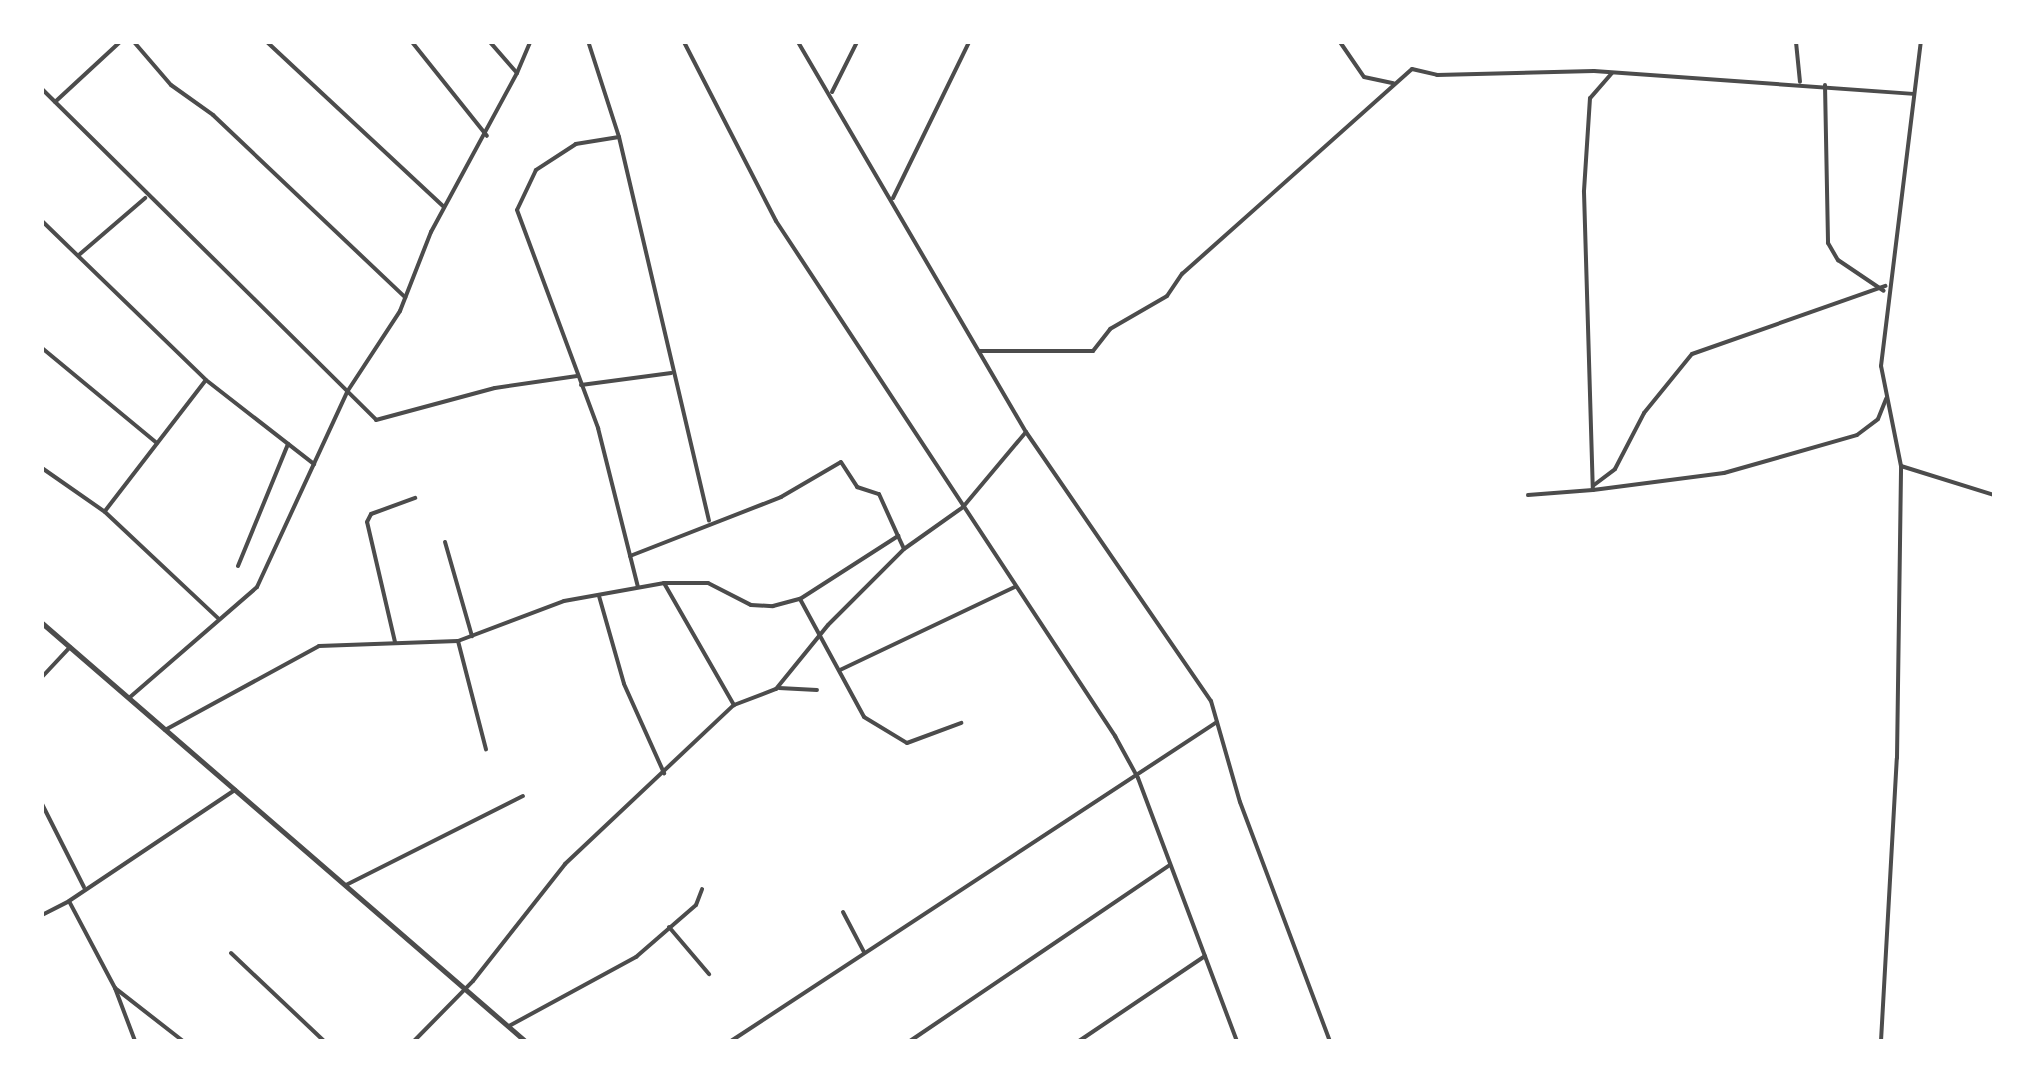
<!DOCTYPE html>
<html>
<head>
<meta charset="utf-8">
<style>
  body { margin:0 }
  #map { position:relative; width:2036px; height:1083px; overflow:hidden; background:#fff; font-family:"Public Sans",sans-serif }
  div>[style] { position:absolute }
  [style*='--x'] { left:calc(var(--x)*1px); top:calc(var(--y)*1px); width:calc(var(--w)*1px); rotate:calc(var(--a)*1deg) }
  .minor>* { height:4px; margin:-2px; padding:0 2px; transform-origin:2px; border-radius:2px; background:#4c4c4c }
  .tertiary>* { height:5px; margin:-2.5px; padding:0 2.5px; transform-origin:2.5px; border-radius:2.5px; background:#4c4c4c }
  span { translate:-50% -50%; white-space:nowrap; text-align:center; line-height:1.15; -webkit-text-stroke:6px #fff; paint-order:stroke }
  .frame { position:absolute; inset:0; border:44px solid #fff; pointer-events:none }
</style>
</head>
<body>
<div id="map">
  <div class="minor">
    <i style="--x:134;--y:42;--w:57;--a:49.3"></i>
    <i style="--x:171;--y:85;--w:52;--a:35.5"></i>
    <i style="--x:213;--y:115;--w:265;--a:43.5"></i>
    <i style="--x:267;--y:42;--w:242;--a:43"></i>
    <i style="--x:412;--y:42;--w:120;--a:51.4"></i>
    <i style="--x:684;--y:42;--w:201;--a:62.8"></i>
    <i style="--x:776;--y:221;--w:617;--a:56.64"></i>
    <i style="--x:1115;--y:736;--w:48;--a:61.3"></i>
    <i style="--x:1138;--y:778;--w:281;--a:69.4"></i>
    <i style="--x:798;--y:42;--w:452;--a:59.7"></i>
    <i style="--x:1026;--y:432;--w:326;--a:55.5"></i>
    <i style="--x:1211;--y:701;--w:105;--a:74"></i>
    <i style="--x:1240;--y:802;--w:255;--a:69.4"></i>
    <i style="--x:1340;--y:42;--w:42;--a:55.6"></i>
    <i style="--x:1364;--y:77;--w:30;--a:12"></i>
    <i style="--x:1796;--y:42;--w:40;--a:84.3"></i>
    <i style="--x:589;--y:44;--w:98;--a:72.1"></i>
    <i style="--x:619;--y:137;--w:394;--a:76.8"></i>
    <i style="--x:517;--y:73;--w:34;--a:-67"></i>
    <i style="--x:1612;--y:73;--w:33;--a:131"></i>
    <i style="--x:1590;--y:98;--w:94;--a:93.7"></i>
    <i style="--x:1584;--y:192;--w:298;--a:88.3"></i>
    <i style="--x:1593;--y:490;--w:132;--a:-7.4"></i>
    <i style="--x:1724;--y:473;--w:138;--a:-15.9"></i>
    <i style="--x:1857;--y:435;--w:26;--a:-37"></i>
    <i style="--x:1878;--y:419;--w:22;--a:-68"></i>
    <i style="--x:1825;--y:85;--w:158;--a:88.9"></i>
    <i style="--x:1828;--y:243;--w:20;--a:60"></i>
    <i style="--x:1838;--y:260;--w:55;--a:34"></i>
    <i style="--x:42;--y:89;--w:470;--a:44.7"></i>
    <i style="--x:376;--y:420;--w:123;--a:-15.1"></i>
    <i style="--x:495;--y:388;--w:83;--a:-8.3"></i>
    <i style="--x:832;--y:92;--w:56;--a:-63.4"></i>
    <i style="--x:55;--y:102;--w:88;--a:-42.7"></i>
    <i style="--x:619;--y:137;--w:44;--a:170.8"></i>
    <i style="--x:576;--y:144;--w:48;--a:147"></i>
    <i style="--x:536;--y:170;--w:44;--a:115.4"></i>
    <i style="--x:517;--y:210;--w:233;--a:69.6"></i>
    <i style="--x:598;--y:428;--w:164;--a:75.9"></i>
    <i style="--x:893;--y:198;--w:174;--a:-64"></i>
    <i style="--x:42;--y:221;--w:228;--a:44.1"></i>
    <i style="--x:206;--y:380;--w:137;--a:37.9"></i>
    <i style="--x:80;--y:254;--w:86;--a:-40.7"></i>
    <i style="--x:42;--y:348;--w:149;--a:39.6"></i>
    <i style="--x:980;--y:351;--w:113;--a:0"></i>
    <i style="--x:1093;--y:351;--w:28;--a:-52"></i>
    <i style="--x:1110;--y:329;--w:66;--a:-30.1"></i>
    <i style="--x:1167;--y:296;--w:27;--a:-56"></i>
    <i style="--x:1182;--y:274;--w:308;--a:-41.7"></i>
    <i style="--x:1412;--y:69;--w:26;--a:13"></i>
    <i style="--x:1437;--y:75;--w:157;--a:-1.5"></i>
    <i style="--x:1594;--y:71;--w:320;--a:4.1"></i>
    <i style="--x:581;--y:385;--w:91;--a:-7.6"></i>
    <i style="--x:1901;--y:466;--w:97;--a:17.3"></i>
    <i style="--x:42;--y:468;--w:77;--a:34.9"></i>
    <i style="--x:105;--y:512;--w:155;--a:43.2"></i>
    <i style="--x:1594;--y:485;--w:26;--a:-37"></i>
    <i style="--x:1615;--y:469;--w:63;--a:-62.6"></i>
    <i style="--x:1644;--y:413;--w:76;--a:-50.9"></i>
    <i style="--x:1692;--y:354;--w:205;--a:-19.4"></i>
    <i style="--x:1528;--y:495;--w:65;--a:-4.4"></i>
    <i style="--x:105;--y:511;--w:165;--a:-52.4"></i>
    <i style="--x:445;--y:542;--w:98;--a:74"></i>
    <i style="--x:630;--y:556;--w:162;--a:-21.3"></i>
    <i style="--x:781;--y:497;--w:69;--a:-30.3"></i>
    <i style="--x:841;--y:462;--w:30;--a:57"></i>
    <i style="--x:857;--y:487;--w:23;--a:18"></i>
    <i style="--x:879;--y:494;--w:46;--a:65.7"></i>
    <i style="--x:238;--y:566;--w:132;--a:-67.7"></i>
    <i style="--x:664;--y:583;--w:141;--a:60.2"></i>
    <i style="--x:599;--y:596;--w:91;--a:74.1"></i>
    <i style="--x:624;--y:684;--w:98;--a:65.8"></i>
    <i style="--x:800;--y:599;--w:134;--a:61.5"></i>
    <i style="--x:864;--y:717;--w:50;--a:31.2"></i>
    <i style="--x:907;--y:743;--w:58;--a:-20.3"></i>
    <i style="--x:458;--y:641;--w:112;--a:75.5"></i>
    <i style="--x:395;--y:642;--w:123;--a:-103.1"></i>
    <i style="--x:367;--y:522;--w:9;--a:-63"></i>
    <i style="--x:371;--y:514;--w:47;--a:-20"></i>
    <i style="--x:840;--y:670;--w:194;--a:-25.4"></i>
    <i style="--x:42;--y:677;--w:41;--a:-47"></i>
    <i style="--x:779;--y:688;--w:38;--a:3"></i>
    <i style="--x:129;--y:698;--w:169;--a:-40.9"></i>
    <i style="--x:257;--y:587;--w:215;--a:-65.2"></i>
    <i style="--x:347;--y:392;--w:97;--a:-56.8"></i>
    <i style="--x:400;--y:311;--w:85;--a:-68.6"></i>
    <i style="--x:431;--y:232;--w:181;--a:-61.6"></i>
    <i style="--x:517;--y:73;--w:41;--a:-131.1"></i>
    <i style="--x:165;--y:730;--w:175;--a:-28.6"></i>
    <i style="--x:319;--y:646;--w:139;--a:-2.1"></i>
    <i style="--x:458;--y:641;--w:113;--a:-20.7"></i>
    <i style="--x:564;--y:601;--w:102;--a:-10.2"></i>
    <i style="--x:664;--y:583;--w:44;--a:0"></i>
    <i style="--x:708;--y:583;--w:48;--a:27.1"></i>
    <i style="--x:751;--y:605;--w:22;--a:3"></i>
    <i style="--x:773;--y:606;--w:28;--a:-15"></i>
    <i style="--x:800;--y:599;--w:117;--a:-32.7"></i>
    <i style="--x:898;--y:536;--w:14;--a:65"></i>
    <i style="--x:42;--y:804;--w:93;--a:63.2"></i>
    <i style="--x:346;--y:885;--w:198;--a:-26.7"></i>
    <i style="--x:843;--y:912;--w:45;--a:62.3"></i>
    <i style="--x:42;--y:915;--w:30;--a:-27"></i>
    <i style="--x:669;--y:927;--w:62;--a:49.6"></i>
    <i style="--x:231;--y:953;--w:128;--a:43.4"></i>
    <i style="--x:115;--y:988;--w:57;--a:69.3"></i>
    <i style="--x:509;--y:1026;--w:145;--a:-28.5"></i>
    <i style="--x:636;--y:957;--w:79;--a:-40.9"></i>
    <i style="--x:696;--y:905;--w:17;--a:-69"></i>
    <i style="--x:183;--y:1041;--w:86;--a:-142.1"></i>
    <i style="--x:115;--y:988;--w:98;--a:-117.9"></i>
    <i style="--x:69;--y:901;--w:200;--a:-33.8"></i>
    <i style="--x:414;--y:1041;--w:84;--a:-45.5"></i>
    <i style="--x:473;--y:981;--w:149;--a:-51.8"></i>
    <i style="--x:565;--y:864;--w:232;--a:-43.3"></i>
    <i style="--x:734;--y:705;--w:45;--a:-20.9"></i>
    <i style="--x:776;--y:689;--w:82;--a:-50.9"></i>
    <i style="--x:828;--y:625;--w:107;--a:-45"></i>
    <i style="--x:904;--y:549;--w:72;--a:-35.4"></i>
    <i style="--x:963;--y:507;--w:98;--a:-50"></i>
    <i style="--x:731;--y:1041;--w:581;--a:-33.28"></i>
    <i style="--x:910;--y:1041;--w:314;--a:-34.1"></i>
    <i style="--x:1079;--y:1041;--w:152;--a:-34"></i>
    <i style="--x:1881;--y:1041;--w:283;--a:-86.8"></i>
    <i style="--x:1897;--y:758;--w:292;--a:-89.2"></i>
    <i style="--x:1901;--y:466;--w:102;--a:-101.3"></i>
    <i style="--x:1881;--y:366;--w:326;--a:-83"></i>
  </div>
  <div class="tertiary">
    <i style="--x:42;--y:623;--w:639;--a:40.87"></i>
  </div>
  <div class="frame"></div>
</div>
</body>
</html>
